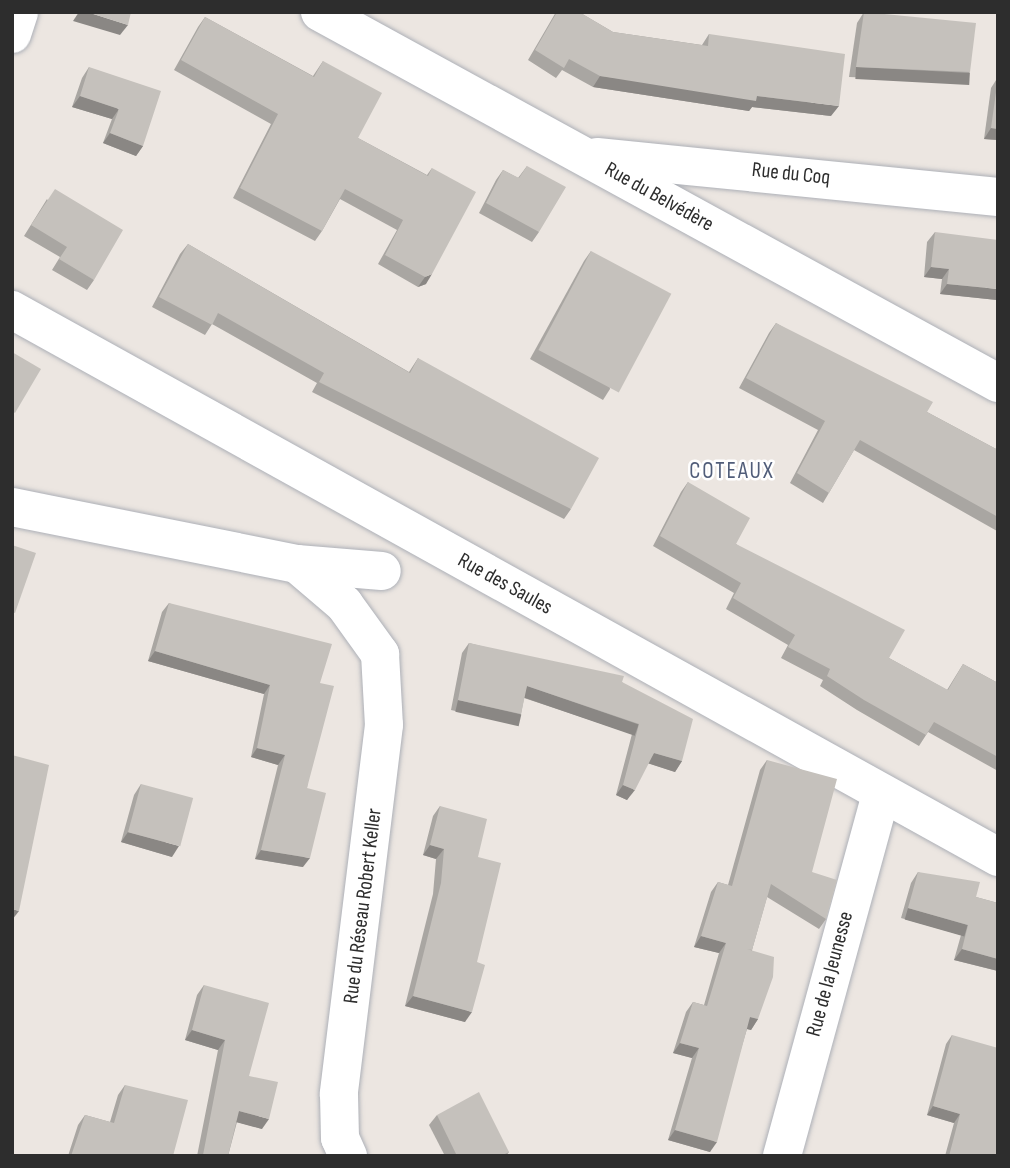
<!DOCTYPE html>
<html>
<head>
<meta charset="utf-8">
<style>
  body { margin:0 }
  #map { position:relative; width:1010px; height:1168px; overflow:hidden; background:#ece6e1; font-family:"Sofia Sans Condensed",sans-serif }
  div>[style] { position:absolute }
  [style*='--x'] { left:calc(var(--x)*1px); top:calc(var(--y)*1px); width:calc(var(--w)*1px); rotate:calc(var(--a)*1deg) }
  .roads { filter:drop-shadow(0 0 2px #adb0b7) drop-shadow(0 0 2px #adb0b7) }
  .minor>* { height:38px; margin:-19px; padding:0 19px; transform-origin:19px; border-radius:19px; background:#fff }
  .wall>* { inset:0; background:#a9a6a2 }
  .shaded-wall>* { inset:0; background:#8a8784; transform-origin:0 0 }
  .building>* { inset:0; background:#c5c1bc; transform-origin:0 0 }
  span { translate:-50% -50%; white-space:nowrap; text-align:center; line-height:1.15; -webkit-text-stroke:5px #fff; paint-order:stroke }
  .street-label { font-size:21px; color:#2d2d2d }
  .neighbourhood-label { font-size:23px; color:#515d79; letter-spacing:2px }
  .frame { position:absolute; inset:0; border:14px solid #2d2d2d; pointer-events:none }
</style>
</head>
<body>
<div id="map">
  <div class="roads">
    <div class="minor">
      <i style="--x:320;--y:12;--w:773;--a:28.69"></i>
      <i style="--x:12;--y:34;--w:23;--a:-72"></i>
      <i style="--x:597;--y:157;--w:403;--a:5.7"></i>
      <i style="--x:12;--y:310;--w:1128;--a:29.02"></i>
      <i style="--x:12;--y:507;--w:291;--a:11.3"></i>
      <i style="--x:297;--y:564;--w:85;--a:4.7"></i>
      <i style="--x:297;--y:564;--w:62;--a:40.4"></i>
      <i style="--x:344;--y:604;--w:62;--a:54.2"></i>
      <i style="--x:380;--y:654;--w:71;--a:86.8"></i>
      <i style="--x:384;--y:725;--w:372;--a:97"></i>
      <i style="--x:339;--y:1094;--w:44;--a:88.7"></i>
      <i style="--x:340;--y:1138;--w:20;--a:66"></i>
      <i style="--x:782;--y:1156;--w:376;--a:-74.7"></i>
    </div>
  </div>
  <div class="wall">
    <i style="clip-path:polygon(556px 12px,579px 12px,613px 32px,702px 45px,709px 34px,831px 116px,752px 107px,749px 111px,593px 87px,562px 70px,556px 78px,528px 60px)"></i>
    <i style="clip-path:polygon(864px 12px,970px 72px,963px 82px,849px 77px,857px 23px)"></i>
    <i style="clip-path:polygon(205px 17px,313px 76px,323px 61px,358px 138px,427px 175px,432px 168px,426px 284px,418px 287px,378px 264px,397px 230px,340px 199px,322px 231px,315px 241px,233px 198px,271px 124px,174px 70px,198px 27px)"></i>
    <i style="clip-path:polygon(89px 67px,143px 146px,136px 156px,103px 143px,112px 119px,72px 107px,82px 78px)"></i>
    <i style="clip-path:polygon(998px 77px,998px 140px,984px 139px,991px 88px)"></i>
    <i style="clip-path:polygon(527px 166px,539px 232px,532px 242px,479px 213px,496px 180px,503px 170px,518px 178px)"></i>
    <i style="clip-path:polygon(47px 199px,94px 280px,87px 290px,52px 270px,60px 257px,24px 236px)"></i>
    <i style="clip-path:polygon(935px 232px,997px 300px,940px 294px,942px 279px,924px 277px,927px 242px)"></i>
    <i style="clip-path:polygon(188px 244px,409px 372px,418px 358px,571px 509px,564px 519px,312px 392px,317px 383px,212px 324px,205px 335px,152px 307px,180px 254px)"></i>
    <i style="clip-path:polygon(591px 251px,610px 389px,603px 400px,530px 359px,584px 261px)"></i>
    <i style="clip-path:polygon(776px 323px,927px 412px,998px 450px,997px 531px,854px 450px,823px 503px,790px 483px,818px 430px,739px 388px,769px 333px)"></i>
    <i style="clip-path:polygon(688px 482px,736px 544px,889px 658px,947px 690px,963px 664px,998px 683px,998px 771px,928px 732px,919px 746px,857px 710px,820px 686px,823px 680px,781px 658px,788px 645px,726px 609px,734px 593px,653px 546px,681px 492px)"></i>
    <i style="clip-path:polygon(169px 603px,320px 683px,307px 788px,303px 867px,255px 859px,278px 765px,251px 757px,264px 694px,148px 661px,162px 612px)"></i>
    <i style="clip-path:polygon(469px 643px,622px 682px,682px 761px,675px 772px,648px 763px,627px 800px,616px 795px,632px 734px,524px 698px,521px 714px,514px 724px,451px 710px,462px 653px)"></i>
    <i style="clip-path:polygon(767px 760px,812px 872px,826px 919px,819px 929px,767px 897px,752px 950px,758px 1019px,751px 1030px,747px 1029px,710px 1152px,668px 1140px,692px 1058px,673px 1053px,686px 1012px,693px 1002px,704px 1005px,719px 953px,694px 947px,711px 892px,718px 882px,728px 885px,760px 770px)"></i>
    <i style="clip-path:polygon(141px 784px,172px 857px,121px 842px,134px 795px)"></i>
    <i style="clip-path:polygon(440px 806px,478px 857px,477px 962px,465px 1022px,405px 1006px,433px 894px,436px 859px,423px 855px,433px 816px)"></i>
    <i style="clip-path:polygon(918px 872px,976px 897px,998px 903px,998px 971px,954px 960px,961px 935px,901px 918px,911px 883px)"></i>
    <i style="clip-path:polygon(204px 985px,249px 1076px,262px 1129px,237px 1122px,228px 1156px,197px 1156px,218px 1050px,185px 1040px,197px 995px)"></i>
    <i style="clip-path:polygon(952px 1035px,998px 1156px,945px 1156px,954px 1123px,927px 1115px,946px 1044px)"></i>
    <i style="clip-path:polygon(125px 1085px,173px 1156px,68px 1156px,78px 1125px,85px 1115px,110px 1122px,118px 1095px)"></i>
    <i style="clip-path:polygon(437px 1115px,509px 1152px,506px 1156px,445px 1156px,429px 1125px)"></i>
  </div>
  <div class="shaded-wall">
    <i style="clip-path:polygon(79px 12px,87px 12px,128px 25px,120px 35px,73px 21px)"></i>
    <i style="left:856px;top:67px;width:114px;height:12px;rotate:3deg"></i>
    <i style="clip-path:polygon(600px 76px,757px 96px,839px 106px,831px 116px,752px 107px,749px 111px,593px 87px)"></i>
    <i style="clip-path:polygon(80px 96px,119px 109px,112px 119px,72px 107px)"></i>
    <i style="clip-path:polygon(991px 128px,998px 129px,998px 140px,984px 139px)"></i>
    <i style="clip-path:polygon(110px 133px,143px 146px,136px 156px,103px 143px)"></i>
    <i style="clip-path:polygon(931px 267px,949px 269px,942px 279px,924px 277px)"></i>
    <i style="clip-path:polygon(432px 274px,426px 284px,418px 287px,425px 277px)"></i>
    <i style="clip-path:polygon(947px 284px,998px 289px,998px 299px,997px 300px,940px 294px)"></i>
    <i style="clip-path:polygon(155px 651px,270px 685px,264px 694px,148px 661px)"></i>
    <i style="left:527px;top:686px;width:118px;height:12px;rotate:19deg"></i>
    <i style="left:458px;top:700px;width:65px;height:12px;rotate:13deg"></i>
    <i style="clip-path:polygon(257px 748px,285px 755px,278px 765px,251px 757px)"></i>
    <i style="clip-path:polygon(654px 753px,682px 761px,675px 772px,647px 763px)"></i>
    <i style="clip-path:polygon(623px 785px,635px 790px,627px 800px,616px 795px)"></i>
    <i style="clip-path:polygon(128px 832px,179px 846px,172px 857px,121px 842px)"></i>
    <i style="clip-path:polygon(430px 845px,444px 849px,436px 859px,423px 855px)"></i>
    <i style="clip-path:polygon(261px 850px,310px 858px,303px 867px,255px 859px)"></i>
    <i style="left:908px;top:908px;width:62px;height:12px;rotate:16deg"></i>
    <i style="clip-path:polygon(12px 909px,19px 911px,12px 920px)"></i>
    <i style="clip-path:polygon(701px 936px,726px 943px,719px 953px,694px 947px)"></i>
    <i style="clip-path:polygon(962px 949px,998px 959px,998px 971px,954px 960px)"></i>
    <i style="clip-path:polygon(413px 996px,472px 1012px,465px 1022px,405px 1006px)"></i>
    <i style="clip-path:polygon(750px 1017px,758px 1019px,751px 1030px,743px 1028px)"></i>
    <i style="clip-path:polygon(192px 1030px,225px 1040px,218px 1050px,185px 1040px)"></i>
    <i style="clip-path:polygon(680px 1043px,699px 1048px,692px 1058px,673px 1053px)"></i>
    <i style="clip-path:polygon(933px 1106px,960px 1114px,954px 1123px,927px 1115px)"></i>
    <i style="clip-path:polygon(239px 1111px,269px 1119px,262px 1129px,232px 1121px)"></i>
    <i style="clip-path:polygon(675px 1130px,717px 1142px,710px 1152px,668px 1140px)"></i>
  </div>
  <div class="building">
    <i style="clip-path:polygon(87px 12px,131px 12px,128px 25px)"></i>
    <i style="clip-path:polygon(557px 12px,579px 12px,613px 32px,708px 46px,709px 34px,845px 54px,839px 106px,757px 96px,756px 101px,600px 76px,569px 59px,564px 68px,535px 50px)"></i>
    <i style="clip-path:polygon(864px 12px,976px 23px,970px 72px,856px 67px)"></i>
    <i style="clip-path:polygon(205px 17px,314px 77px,323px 61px,382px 93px,358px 138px,428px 176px,432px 168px,476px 192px,432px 274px,425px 277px,385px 255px,403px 220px,345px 189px,322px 231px,240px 188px,278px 114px,181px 60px)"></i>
    <i style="clip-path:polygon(89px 67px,161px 91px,143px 146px,110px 133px,119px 109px,80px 96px)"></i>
    <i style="clip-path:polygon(998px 78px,998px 129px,991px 128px)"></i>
    <i style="clip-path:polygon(527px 166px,566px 187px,539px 232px,486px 203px,503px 170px,519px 178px)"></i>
    <i style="clip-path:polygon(55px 189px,123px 230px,94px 280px,59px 259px,67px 247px,31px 225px)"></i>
    <i style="clip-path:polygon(935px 232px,998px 240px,998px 289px,947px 284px,949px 269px,931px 267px)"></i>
    <i style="clip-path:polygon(188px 244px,410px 373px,418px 358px,599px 458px,571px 509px,319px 382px,324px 373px,218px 313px,212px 325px,159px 297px)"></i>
    <i style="left:591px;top:251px;width:91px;height:112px;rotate:28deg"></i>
    <i style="clip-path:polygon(776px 323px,933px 402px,927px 412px,998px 450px,998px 517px,860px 440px,829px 493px,797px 473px,825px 421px,746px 378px)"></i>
    <i style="clip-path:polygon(12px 352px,41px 369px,15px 413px,12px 411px)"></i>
    <i style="clip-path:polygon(688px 482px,750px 518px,736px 544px,905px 630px,889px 658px,948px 690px,963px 664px,998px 683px,998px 757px,934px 722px,926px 735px,864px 700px,827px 676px,830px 669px,788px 647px,795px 635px,733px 598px,741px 583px,660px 536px)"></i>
    <i style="clip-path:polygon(12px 545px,36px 553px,15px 613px,12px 612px)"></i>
    <i style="clip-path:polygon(169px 603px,332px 644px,320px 683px,334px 686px,307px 788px,326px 793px,310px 858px,261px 850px,285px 755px,257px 748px,270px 685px,155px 651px)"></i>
    <i style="clip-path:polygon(469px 643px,624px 676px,622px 682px,693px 719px,682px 761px,654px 753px,635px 790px,623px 785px,639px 724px,527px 686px,521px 714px,458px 700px)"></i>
    <i style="clip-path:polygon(12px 755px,49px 765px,19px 911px,12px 909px)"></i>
    <i style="clip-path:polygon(767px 760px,837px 779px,812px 872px,837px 880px,826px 919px,771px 884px,752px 950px,747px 949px,774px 957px,773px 977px,758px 1019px,750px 1017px,717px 1142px,675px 1130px,699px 1048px,680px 1043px,693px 1002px,707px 1006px,726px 943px,701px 936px,718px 882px,732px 886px)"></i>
    <i style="left:141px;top:784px;width:54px;height:50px;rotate:15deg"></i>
    <i style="clip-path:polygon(440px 806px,487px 819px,478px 857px,501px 863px,477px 962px,485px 965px,472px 1012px,413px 996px,441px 883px,444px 849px,430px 845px)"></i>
    <i style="clip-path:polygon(918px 872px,980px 882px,976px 897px,998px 903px,998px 959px,962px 949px,968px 925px,908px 908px)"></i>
    <i style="clip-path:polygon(204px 985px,269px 1003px,249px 1076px,278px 1082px,269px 1119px,239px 1111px,228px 1156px,208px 1156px,203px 1155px,225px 1040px,192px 1030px)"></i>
    <i style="clip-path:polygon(952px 1035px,998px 1048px,998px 1156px,949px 1156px,960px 1114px,933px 1106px)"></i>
    <i style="clip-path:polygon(125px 1085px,188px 1100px,173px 1156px,71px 1156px,85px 1115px,114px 1123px)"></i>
    <i style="clip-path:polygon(479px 1092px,509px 1152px,501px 1156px,457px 1156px,437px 1115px)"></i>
  </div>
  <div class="street-label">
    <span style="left:791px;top:174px;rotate:6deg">Rue du Coq</span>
    <span style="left:659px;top:197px;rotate:29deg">Rue du Belvédère</span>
    <span style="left:505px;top:584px;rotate:29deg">Rue des Saules</span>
    <span style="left:363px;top:906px;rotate:-83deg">Rue du Réseau Robert Keller</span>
    <span style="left:830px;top:974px;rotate:-75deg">Rue de la Jeunesse</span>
  </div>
  <div class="neighbourhood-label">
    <span style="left:732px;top:471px">COTEAUX</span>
  </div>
  <div class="frame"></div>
</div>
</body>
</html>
